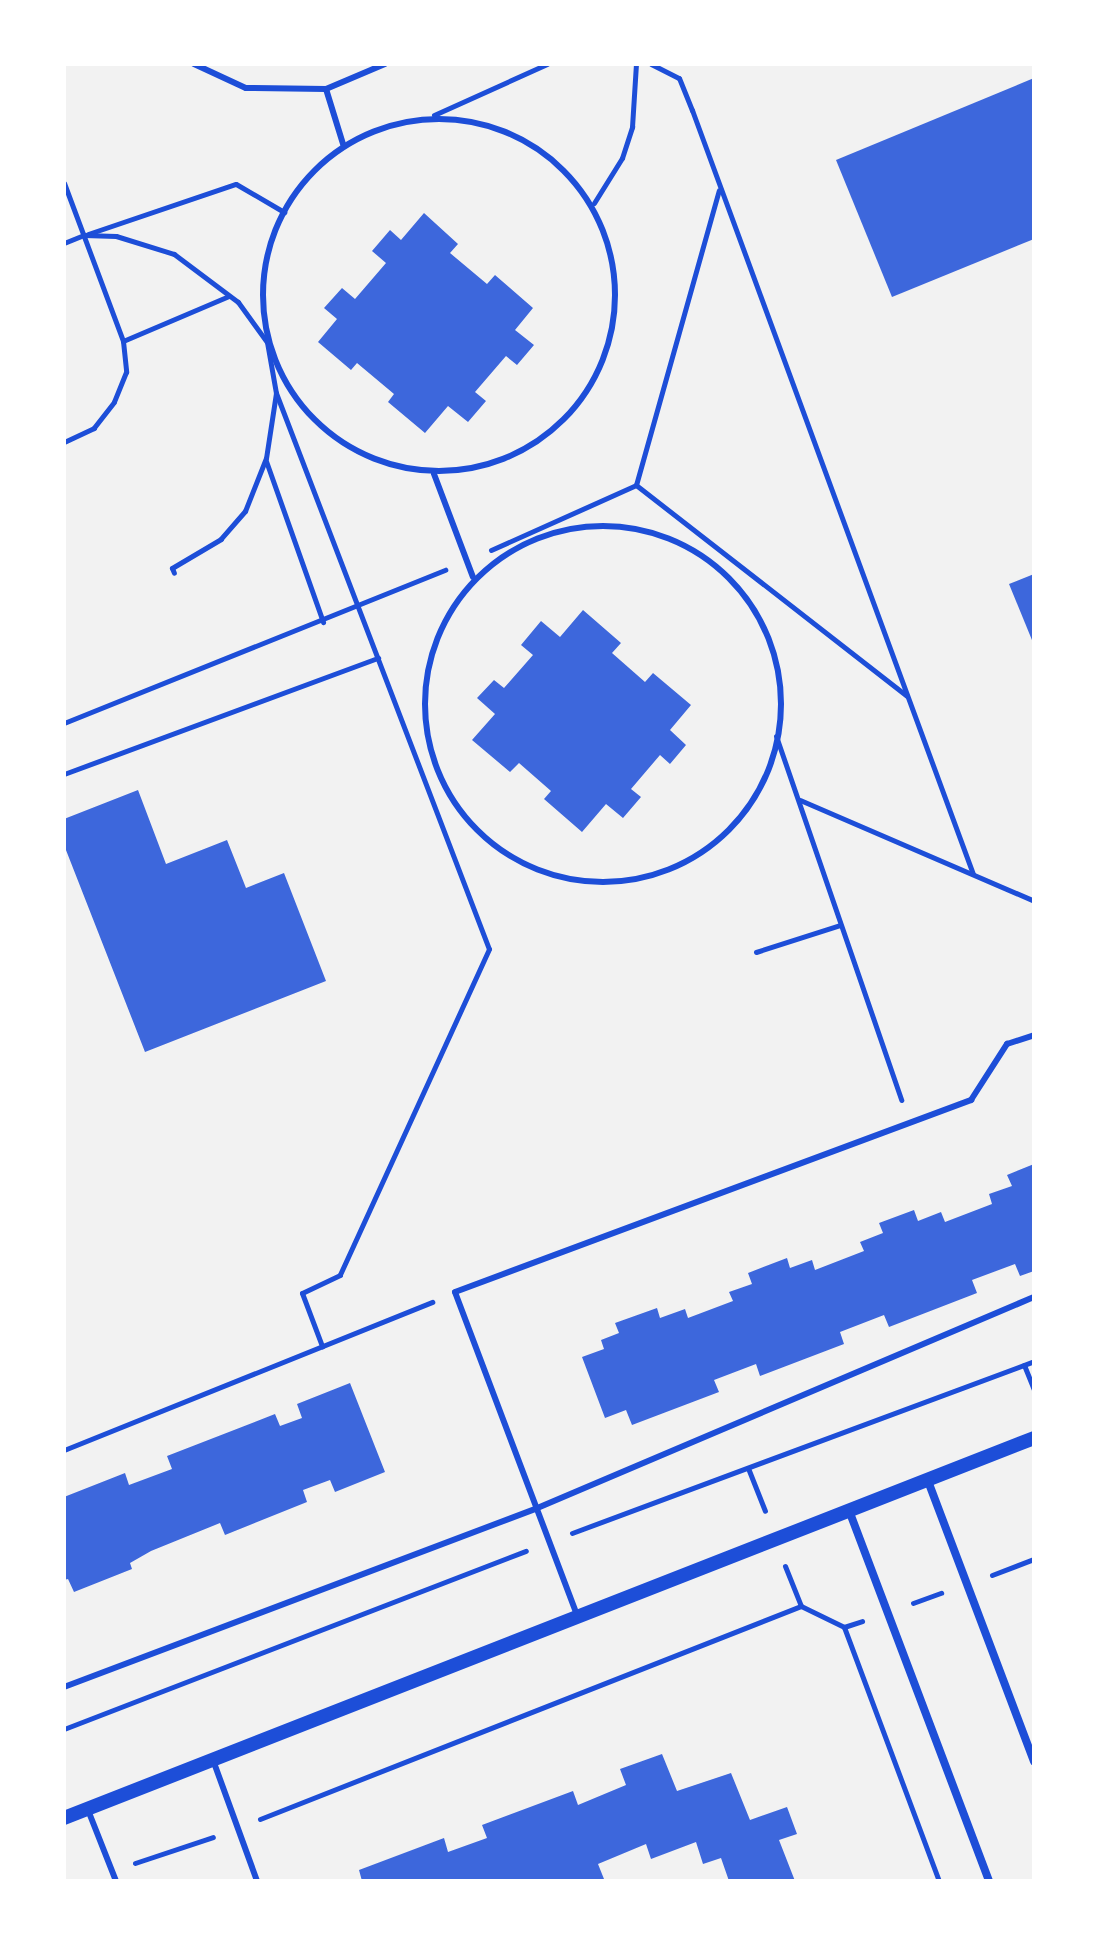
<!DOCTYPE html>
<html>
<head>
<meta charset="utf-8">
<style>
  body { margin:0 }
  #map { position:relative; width:1098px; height:1945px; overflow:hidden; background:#f2f2f2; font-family:"Golos Text",sans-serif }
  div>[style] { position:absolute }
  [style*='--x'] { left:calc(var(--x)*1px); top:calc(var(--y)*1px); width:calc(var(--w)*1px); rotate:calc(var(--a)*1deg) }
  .building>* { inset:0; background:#3d67dc }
  .path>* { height:5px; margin:-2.5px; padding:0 2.5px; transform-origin:2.5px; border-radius:2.5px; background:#1d4ed8 }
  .service>* { height:6px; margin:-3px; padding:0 3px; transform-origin:3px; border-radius:3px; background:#1d4ed8 }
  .service>.ring { margin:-3px; padding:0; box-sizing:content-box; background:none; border:6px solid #1d4ed8; border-radius:50% }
  .minor>* { height:8px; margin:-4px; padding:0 4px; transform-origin:4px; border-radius:4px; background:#1d4ed8 }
  .tertiary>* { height:14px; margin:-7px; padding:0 7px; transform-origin:7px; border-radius:7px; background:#1d4ed8 }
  span { translate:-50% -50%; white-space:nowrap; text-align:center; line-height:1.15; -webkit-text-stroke:7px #fff; paint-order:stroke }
  .frame { position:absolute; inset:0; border:66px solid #fff; pointer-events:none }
</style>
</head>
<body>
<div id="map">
  <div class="building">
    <i style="clip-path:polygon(1034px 78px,1034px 239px,892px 297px,836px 160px)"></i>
    <i style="clip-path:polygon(424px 213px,458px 244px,450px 253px,487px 284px,495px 275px,533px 308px,515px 330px,534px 345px,517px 365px,506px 356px,475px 392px,486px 401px,468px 422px,448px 406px,425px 433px,388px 402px,394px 394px,357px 363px,351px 370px,318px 342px,337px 319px,324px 308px,342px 288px,355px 299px,386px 263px,372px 251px,390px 230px,401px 240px)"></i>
    <i style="clip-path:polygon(1034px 574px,1034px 645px,1009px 584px)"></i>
    <i style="clip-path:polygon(583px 610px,621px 643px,612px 653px,645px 682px,653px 673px,691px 705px,670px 730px,686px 745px,670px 764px,660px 755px,631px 789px,641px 797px,623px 818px,606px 804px,582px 832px,544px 799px,551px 791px,519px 763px,510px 772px,472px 740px,495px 714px,477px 698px,494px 680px,504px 688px,533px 655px,521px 645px,541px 621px,560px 637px)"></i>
    <i style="clip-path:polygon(138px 790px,166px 864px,227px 840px,246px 888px,284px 873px,326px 981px,145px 1052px,64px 845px,64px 819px)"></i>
    <i style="clip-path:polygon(1034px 1164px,1034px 1271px,1020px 1276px,1015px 1264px,972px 1280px,977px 1293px,889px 1327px,884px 1315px,840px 1332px,844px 1344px,760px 1376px,756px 1364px,714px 1380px,719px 1392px,632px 1425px,626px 1410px,605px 1418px,582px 1357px,604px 1349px,601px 1340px,619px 1333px,615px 1323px,657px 1308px,660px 1318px,685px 1309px,688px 1318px,733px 1301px,729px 1292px,752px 1284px,748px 1273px,787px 1258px,790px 1268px,812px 1260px,815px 1270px,864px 1251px,860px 1242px,883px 1233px,879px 1223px,914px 1210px,918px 1221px,941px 1212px,945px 1222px,992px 1204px,989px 1194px,1012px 1186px,1007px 1175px)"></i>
    <i style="clip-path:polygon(350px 1383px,385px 1472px,335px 1492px,330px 1480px,303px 1490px,307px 1502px,225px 1535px,220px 1523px,151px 1551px,130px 1563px,132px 1569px,74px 1592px,68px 1579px,64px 1580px,64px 1497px,125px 1473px,129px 1485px,172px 1469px,167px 1456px,275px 1414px,280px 1426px,302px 1418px,297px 1404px)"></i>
    <i style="clip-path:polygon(662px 1754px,677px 1791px,731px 1773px,750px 1820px,787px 1807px,797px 1834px,779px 1840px,795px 1881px,729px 1881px,721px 1858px,703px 1864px,696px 1842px,651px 1859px,646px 1844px,598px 1864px,604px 1879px,599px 1881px,362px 1881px,359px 1870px,444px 1838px,448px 1852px,487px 1838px,482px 1825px,573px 1791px,578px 1805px,626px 1785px,620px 1769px)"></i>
  </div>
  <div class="path">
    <i style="--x:651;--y:64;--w:31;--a:27"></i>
    <i style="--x:679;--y:78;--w:35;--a:68"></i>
    <i style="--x:692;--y:110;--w:814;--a:69.81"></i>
    <i style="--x:434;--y:115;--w:124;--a:-24.3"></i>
    <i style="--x:64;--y:183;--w:169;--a:69.5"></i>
    <i style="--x:123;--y:341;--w:31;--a:84"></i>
    <i style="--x:126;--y:372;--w:32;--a:112"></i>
    <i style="--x:114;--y:402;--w:33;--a:128"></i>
    <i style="--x:94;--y:428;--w:33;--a:155"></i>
    <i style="--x:594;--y:203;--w:53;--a:-58.1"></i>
    <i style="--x:622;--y:158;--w:33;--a:-72"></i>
    <i style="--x:632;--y:127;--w:63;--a:-86.4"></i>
    <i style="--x:88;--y:234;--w:156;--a:-18.7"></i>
    <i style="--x:236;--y:184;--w:56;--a:30.3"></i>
    <i style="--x:64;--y:243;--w:22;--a:-22"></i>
    <i style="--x:84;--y:235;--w:32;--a:2"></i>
    <i style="--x:116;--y:236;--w:61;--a:17.2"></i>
    <i style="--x:174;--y:254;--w:80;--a:36.9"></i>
    <i style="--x:238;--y:302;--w:49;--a:54.1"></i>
    <i style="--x:267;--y:342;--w:52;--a:80"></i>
    <i style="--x:276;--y:393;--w:66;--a:98.7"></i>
    <i style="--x:266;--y:458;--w:57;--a:111.6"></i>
    <i style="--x:245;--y:511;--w:37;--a:131"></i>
    <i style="--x:221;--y:539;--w:57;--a:149.4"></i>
    <i style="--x:172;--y:568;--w:5;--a:68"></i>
    <i style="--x:123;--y:341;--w:115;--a:-23"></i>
    <i style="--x:276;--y:393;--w:595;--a:69.04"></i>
    <i style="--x:489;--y:949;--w:358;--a:114.6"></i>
    <i style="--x:340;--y:1275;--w:42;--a:154.7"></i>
    <i style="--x:302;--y:1293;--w:57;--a:69.3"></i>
    <i style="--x:266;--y:461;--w:171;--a:70.5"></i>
    <i style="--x:636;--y:485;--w:343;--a:37.9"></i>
    <i style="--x:491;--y:550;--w:159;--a:-24.1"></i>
    <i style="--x:636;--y:485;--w:306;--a:-74.3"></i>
    <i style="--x:64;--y:723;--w:411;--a:-21.9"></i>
    <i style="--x:776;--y:736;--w:385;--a:71"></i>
    <i style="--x:64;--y:774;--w:335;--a:-20.3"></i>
    <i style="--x:800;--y:800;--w:255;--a:23.3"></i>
    <i style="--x:756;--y:952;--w:88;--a:-17.8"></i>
    <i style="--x:1024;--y:1365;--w:27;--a:68"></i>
    <i style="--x:64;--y:1450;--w:397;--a:-21.9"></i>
    <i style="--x:748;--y:1468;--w:46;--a:68.4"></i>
    <i style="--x:572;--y:1533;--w:493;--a:-20.4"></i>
    <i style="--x:785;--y:1566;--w:43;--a:68.2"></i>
    <i style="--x:801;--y:1606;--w:48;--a:26"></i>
    <i style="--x:844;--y:1627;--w:271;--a:69.5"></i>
    <i style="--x:992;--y:1575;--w:45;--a:-20.9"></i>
    <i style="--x:913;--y:1603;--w:30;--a:-20"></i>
    <i style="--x:844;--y:1627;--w:19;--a:-18"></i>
    <i style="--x:64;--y:1729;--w:495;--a:-21.1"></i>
    <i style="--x:260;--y:1819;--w:581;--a:-21.49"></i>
    <i style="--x:135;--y:1863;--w:82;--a:-18.4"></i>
  </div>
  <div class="service">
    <i style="--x:194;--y:64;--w:57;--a:24.8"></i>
    <i style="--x:246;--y:88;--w:80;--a:0.7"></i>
    <i style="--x:326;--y:89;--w:64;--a:-23"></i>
    <i style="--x:326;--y:89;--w:58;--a:72.8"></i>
    <i class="ring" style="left:263px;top:119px;width:346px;height:346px"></i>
    <i style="--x:434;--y:474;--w:110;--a:69.3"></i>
    <i class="ring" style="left:425px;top:526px;width:350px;height:350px"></i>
    <i style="--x:577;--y:1615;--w:345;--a:-110.7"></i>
    <i style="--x:455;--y:1292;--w:551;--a:-20.41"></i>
    <i style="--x:971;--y:1100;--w:67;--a:-57.3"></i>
    <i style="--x:1007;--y:1044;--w:28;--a:-18"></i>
    <i style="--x:64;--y:1687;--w:504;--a:-20.7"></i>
    <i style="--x:535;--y:1509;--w:542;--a:-23.02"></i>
    <i style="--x:213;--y:1760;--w:129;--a:70"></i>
    <i style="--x:88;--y:1810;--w:76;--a:68.5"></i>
  </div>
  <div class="minor">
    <i style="--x:928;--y:1481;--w:300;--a:69.3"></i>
    <i style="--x:850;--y:1513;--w:393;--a:69.3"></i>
  </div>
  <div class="tertiary">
    <i style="--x:64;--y:1818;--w:1042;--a:-21.39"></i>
  </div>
  <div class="frame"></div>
</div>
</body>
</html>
